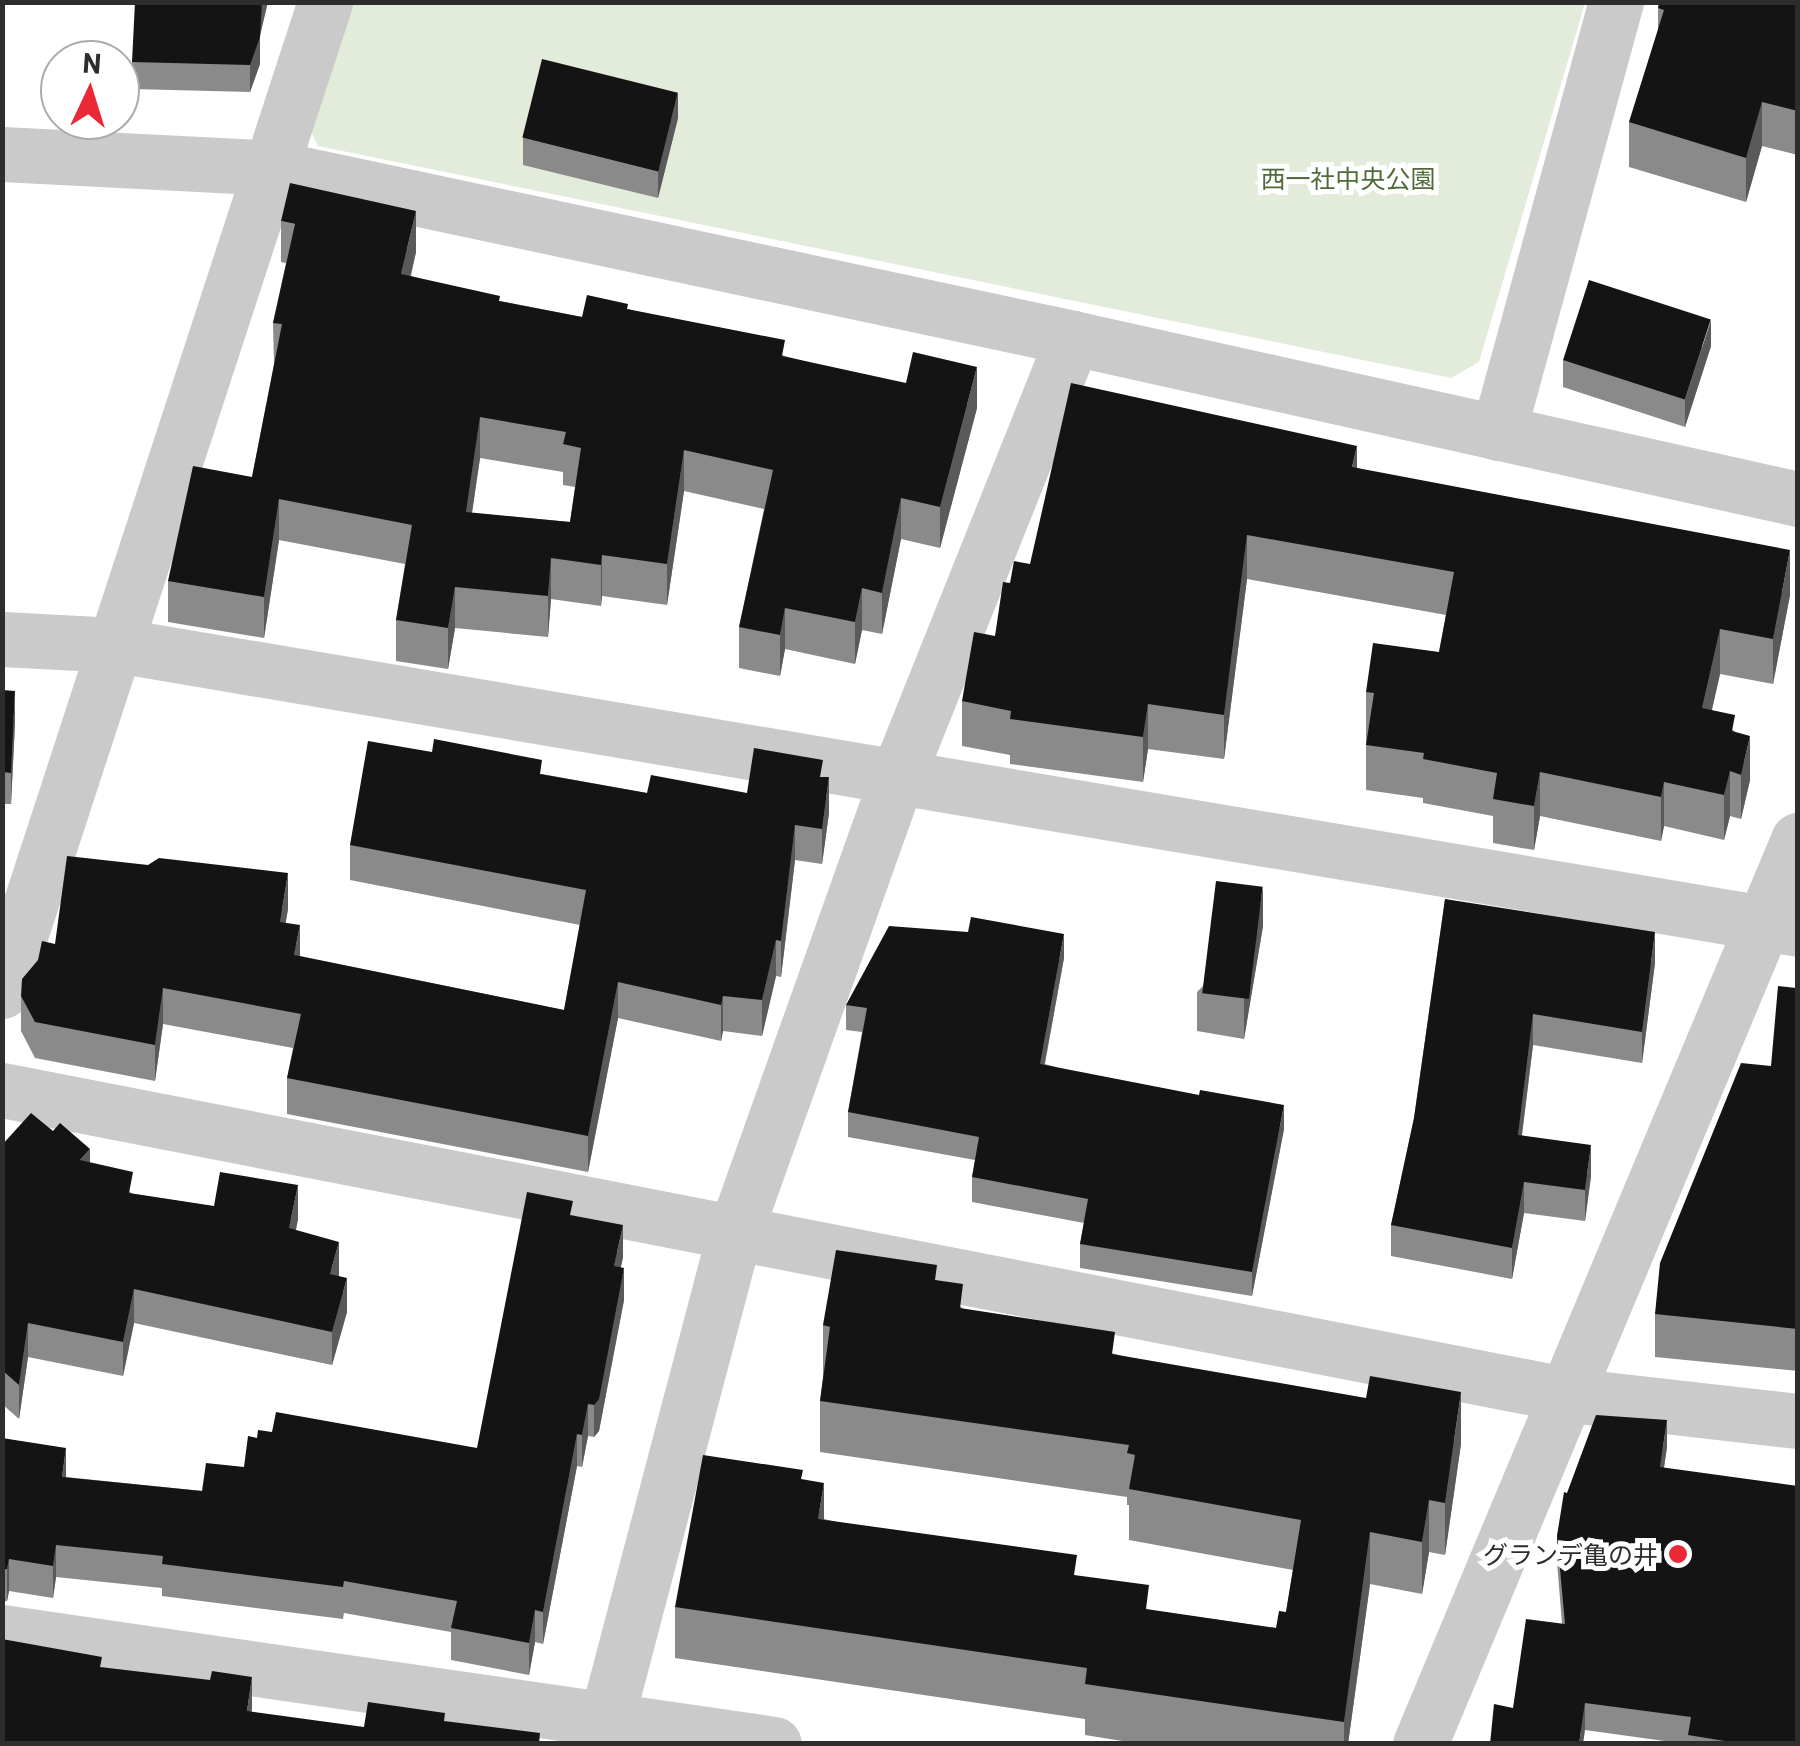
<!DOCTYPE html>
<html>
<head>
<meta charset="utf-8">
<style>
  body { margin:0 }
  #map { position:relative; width:1800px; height:1746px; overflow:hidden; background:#fff; font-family:Barlow,"Noto Sans JP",sans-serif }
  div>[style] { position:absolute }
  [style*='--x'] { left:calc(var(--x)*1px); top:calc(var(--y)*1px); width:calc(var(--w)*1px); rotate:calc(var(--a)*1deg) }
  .green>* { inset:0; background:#e3ebda }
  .minor>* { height:55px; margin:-27.5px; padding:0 27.5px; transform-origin:27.5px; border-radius:27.5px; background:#cacaca }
  .wall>* { inset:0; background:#8a8a8a }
  .shaded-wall>* { inset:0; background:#5a5a5a }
  .building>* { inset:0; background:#141414; transform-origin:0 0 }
  .dots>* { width:28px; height:28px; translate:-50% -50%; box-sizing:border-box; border:5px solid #fff; border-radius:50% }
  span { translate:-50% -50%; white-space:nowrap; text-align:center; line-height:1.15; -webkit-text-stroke:10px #fff; paint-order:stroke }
  .park-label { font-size:25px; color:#506a39 }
  .poi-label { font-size:25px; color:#2d2d2d }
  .right { translate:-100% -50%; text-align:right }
  .frame { position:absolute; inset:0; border:5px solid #2d2d2d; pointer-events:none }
  .north { position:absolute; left:40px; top:40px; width:100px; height:100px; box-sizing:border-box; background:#fff; border:2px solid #ababab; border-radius:50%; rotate:4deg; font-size:28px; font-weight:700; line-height:40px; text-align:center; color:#2d2d2d }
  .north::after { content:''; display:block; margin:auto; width:35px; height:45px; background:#eb2835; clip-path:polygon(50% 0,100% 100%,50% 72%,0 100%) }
</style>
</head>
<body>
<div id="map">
  <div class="green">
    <i style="clip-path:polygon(348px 3px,1585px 3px,1479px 362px,1451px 378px,318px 146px,308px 126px)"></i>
  </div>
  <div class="minor">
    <i style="--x:2;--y:154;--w:272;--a:2.9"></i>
    <i style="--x:274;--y:168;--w:817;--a:12.01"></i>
    <i style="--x:1073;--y:338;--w:743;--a:12.52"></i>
    <i style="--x:1498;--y:433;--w:447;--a:-74.7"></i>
    <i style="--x:2;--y:639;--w:114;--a:3"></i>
    <i style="--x:116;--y:645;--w:1706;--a:9.58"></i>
    <i style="--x:2;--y:991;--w:1040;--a:-71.91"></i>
    <i style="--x:2;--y:1090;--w:1596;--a:11.01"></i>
    <i style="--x:1569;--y:1395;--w:230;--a:6.5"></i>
    <i style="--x:2;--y:1632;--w:780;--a:8.25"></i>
    <i style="--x:600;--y:1744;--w:526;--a:-75.25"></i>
    <i style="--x:734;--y:1235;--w:483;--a:-70.4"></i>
    <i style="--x:896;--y:780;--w:476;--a:-68.2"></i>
    <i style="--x:1420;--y:1744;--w:980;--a:-67.31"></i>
  </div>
  <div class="wall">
    <i style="clip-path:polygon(1798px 2px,1798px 155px,1762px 146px,1746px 202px,1629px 167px,1629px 122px,1658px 31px,1658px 8px)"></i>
    <i style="clip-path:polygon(260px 36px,260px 64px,250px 92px,132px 89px,132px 62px)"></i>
    <i style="clip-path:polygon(678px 118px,658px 198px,523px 165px,523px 138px)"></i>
    <i style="clip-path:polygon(evenodd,281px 221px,416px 252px,411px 276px,500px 301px,582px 317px,628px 309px,785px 356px,977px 408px,940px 548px,901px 539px,882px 634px,862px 630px,855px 664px,785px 649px,780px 676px,739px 668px,739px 627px,764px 509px,684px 491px,667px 605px,602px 596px,601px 606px,551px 599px,548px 637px,455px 628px,448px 669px,396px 661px,396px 620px,405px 564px,279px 540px,264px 638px,168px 622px,168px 581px,252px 477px,274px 364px,273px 323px,286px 263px,281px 262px,281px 221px,480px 458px,563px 472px,563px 485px,575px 487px,570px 522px,472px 513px,480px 458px)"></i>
    <i style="clip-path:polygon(1711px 346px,1685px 427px,1563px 387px,1563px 360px)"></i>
    <i style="clip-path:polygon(1357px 468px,1790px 595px,1773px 684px,1720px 674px,1712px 710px,1735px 732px,1750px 780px,1741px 819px,1730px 816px,1724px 840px,1664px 826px,1661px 841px,1540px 816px,1534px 850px,1493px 843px,1493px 816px,1423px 803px,1423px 798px,1366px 790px,1366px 692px,1439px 652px,1446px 615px,1247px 579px,1224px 759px,1148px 749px,1143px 782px,1010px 764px,1010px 755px,962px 746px,962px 701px,995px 636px,1010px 583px,1030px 564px)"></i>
    <i style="clip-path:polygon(2px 690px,15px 723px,11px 804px,2px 804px)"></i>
    <i style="clip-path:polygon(542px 774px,647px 793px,747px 793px,823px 777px,829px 813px,822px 864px,795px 860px,781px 977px,776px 976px,762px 1036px,723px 1031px,721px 1041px,618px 1018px,588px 1172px,287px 1114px,287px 1078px,293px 1048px,163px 1024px,155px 1081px,35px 1058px,21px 1031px,21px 996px,55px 944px,288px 909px,285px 923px,300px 956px,564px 1010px,580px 925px,350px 880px,350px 845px)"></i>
    <i style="clip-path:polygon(1445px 899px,1655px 963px,1642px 1063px,1533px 1045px,1522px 1135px,1591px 1176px,1585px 1221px,1524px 1213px,1512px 1279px,1391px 1256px,1391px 1225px,1414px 1118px)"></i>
    <i style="clip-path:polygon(1263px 926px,1244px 1039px,1197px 1031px,1197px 992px)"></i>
    <i style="clip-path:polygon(1064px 958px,1045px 1064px,1284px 1129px,1252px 1296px,1080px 1268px,1080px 1244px,1084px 1223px,972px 1202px,972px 1177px,975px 1160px,848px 1137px,848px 1112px,862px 1032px,846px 1030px,846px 1005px)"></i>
    <i style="clip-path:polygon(1798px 982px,1798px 1371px,1655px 1357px,1655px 1314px,1771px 1066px)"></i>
    <i style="clip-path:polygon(2px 1145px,90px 1163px,133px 1194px,298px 1219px,296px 1230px,339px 1276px,347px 1312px,332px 1365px,134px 1323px,123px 1376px,28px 1357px,19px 1419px,2px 1404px)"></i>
    <i style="clip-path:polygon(573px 1215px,623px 1257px,621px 1267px,624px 1300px,599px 1431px,594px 1437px,588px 1436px,582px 1467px,577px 1466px,543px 1644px,535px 1642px,529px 1675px,451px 1660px,451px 1632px,344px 1613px,343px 1619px,162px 1596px,162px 1588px,56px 1577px,53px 1598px,9px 1591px,7px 1601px,2px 1602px,2px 1438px,66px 1477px,202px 1491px,244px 1467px,257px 1438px,477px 1448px)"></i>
    <i style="clip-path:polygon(937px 1280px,963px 1309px,1115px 1354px,1461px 1444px,1445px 1555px,1429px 1552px,1422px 1594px,1370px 1584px,1348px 1744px,1141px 1744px,1085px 1735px,1085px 1719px,675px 1658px,675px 1607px,803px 1480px,824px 1519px,1077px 1576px,1149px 1610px,1276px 1628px,1286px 1612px,1293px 1570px,1129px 1540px,1129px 1505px,1127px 1505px,1127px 1497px,820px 1452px,820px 1401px,823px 1377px,823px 1325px)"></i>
    <i style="clip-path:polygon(1667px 1447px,1664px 1468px,1798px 1744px,1686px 1744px,1585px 1730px,1513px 1708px,1562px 1624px,1557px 1562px,1557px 1536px,1567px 1493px)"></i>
  </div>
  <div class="shaded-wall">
    <i style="clip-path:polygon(262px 2px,268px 2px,260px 36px,260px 64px,250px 92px,250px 65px)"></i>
    <i style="clip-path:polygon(678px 92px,678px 118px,658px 198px,658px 171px)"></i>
    <i style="clip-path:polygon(1762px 102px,1762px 146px,1746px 202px,1746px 158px)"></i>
    <i style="clip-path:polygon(416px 211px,416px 252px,401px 315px,401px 274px)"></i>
    <i style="clip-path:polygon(1711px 320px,1711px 346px,1685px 427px,1685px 400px)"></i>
    <i style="clip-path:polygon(977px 367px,977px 408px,940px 548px,940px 507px)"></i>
    <i style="clip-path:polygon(480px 417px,480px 458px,466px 553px,466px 512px)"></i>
    <i style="clip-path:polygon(1357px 446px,1357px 490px,1352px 467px)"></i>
    <i style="clip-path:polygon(684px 450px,684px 491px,667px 605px,667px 564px)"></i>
    <i style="clip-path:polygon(901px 498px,901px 539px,882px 634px,882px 593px)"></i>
    <i style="clip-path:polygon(279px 499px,279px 540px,264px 638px,264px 597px)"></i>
    <i style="clip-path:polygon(1247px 535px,1247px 579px,1224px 759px,1224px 715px)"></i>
    <i style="clip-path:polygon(1790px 550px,1790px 595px,1773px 684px,1773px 639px)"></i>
    <i style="clip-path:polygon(602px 555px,602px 596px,601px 606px,601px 565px)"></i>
    <i style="clip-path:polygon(551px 558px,551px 599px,548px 637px,548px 596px)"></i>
    <i style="clip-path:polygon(455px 587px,455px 628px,448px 669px,448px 628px)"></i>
    <i style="clip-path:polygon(862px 588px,862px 630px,855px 664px,855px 622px)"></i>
    <i style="clip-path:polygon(785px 608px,785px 649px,780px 676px,780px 635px)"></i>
    <i style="clip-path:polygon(1720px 629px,1720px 674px,1702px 752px,1702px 708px)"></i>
    <i style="clip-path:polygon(15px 691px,15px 723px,11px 804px,11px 773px)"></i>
    <i style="clip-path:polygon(1148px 704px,1148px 749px,1143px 782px,1143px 737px)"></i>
    <i style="clip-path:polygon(1750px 736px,1750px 780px,1741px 819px,1741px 775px)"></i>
    <i style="clip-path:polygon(1730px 771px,1730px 816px,1724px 840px,1724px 795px)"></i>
    <i style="clip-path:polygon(1540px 772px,1540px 816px,1534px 850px,1534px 806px)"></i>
    <i style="clip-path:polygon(829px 777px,829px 813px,822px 864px,822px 829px)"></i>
    <i style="clip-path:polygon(1664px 782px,1664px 826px,1661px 841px,1661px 797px)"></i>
    <i style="clip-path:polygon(795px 825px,795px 860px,781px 977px,781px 941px)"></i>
    <i style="clip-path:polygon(288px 873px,288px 909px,280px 958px,280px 922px)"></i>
    <i style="clip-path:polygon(1263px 887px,1263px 926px,1244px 1039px,1244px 1000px)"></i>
    <i style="clip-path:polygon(300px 925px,300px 961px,294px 955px)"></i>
    <i style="clip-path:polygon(1655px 932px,1655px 963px,1642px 1063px,1642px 1032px)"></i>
    <i style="clip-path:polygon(1064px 934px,1064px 958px,1040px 1088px,1040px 1064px)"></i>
    <i style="clip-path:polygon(776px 940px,776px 976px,762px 1036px,762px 1000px)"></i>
    <i style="clip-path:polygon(618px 982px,618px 1018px,588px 1172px,588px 1136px)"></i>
    <i style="clip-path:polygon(163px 988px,163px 1024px,155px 1081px,155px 1045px)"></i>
    <i style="clip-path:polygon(723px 996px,723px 1031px,721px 1041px,721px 1005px)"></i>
    <i style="clip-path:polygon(1533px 1014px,1533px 1045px,1518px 1166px,1518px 1135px)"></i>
    <i style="clip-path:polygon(1284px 1105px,1284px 1129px,1252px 1296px,1252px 1272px)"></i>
    <i style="clip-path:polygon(1591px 1145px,1591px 1176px,1585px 1221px,1585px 1190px)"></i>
    <i style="clip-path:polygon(90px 1149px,90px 1183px,80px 1160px)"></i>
    <i style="clip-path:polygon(1524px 1182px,1524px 1213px,1512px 1279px,1512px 1248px)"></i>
    <i style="clip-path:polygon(298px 1185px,298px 1219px,289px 1262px,289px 1228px)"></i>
    <i style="clip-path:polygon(623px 1225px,623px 1257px,614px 1298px,614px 1266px)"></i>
    <i style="clip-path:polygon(339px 1242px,339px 1276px,330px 1274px)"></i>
    <i style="clip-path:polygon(624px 1268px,624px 1300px,599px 1431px,594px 1437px,594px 1405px)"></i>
    <i style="clip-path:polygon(347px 1278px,347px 1312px,332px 1365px,332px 1332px)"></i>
    <i style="clip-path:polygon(134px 1289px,134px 1323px,123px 1376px,123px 1342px)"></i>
    <i style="clip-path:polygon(28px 1323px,28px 1357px,19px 1419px,19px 1385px)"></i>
    <i style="clip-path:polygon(1461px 1392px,1461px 1444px,1445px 1555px,1445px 1503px)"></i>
    <i style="clip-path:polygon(588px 1404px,588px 1436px,582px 1467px,582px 1435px)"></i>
    <i style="clip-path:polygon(1667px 1420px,1667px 1447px,1660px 1494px,1660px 1467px)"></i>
    <i style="clip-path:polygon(577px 1434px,577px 1466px,543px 1644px,543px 1612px)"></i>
    <i style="clip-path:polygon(66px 1448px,66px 1480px,62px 1477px)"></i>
    <i style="clip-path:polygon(824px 1483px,824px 1534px,818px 1519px)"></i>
    <i style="clip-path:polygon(1429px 1500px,1429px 1552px,1422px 1594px,1422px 1542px)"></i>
    <i style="clip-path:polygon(1370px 1532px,1370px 1584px,1348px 1744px,1344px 1744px,1344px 1722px)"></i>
    <i style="clip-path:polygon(56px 1545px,56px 1577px,53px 1598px,53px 1566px)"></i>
    <i style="clip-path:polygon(9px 1559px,9px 1591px,7px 1601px,7px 1569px)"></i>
    <i style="clip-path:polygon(535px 1610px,535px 1642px,529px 1675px,529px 1643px)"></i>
    <i style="clip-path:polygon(252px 1677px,252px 1709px,247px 1743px,247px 1711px)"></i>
    <i style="clip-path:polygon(1585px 1703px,1585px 1730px,1583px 1744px,1579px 1744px)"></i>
  </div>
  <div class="building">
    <i style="clip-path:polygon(135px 2px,262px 2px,260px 37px,250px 65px,132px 62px)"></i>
    <i style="clip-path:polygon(1659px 2px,1798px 2px,1798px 111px,1762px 102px,1746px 158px,1629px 122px,1664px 10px,1658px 8px)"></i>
    <i style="left:542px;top:59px;width:140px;height:81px;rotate:14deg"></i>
    <i style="clip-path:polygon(evenodd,290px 183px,416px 211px,401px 274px,500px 296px,499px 301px,582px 317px,587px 295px,628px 304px,627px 309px,785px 340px,782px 356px,906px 383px,913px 352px,977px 367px,940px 507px,901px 498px,882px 593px,862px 588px,855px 622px,785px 608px,780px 635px,739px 627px,773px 470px,684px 450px,667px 564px,602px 555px,601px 565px,551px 558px,548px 596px,455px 587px,448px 628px,396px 620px,412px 525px,279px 499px,264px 597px,168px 581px,193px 466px,252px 477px,282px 324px,273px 323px,295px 224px,281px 221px,290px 183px,480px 417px,566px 432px,563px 444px,581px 448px,570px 522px,466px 512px,480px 417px)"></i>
    <i style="left:1589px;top:280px;width:128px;height:84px;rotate:18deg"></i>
    <i style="clip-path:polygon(1071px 383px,1357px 446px,1352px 467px,1790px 550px,1773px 639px,1720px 629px,1702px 708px,1735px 715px,1732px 731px,1750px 736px,1741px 775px,1730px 771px,1724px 795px,1664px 782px,1661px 797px,1540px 772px,1534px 806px,1493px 799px,1497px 773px,1423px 759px,1424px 753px,1366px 745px,1374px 693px,1366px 692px,1373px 643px,1439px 652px,1454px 572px,1247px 535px,1224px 715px,1148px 704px,1143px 737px,1010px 719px,1011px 711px,962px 701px,974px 632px,995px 636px,1003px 582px,1010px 583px,1014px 561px,1030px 564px)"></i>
    <i style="clip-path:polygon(2px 690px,15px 691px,11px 773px,2px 772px)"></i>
    <i style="clip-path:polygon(434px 739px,542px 760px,540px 774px,647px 793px,651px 775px,747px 793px,754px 748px,823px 760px,820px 777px,829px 777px,822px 829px,795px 825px,781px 941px,776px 940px,762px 1000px,723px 996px,721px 1005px,618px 982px,588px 1136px,287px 1078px,301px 1014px,163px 988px,155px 1045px,35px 1022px,21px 996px,22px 979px,38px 960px,42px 941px,55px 944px,67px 856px,148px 865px,159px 858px,288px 873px,280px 922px,300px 925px,294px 955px,564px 1010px,586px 890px,350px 845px,368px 741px,432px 752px)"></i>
    <i style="left:1216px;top:881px;width:47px;height:113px;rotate:7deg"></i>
    <i style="clip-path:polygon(1445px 899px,1655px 932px,1642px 1032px,1533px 1014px,1518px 1135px,1591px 1145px,1585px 1190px,1524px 1182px,1512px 1248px,1391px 1225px,1414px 1118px)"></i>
    <i style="clip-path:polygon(971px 917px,1064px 934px,1040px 1064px,1199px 1095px,1200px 1090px,1284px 1105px,1252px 1272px,1080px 1244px,1088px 1199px,972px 1177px,979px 1137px,848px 1112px,867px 1008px,846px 1005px,889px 926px,968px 932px)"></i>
    <i style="clip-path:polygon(1798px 982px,1798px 1329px,1655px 1314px,1660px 1263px,1741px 1063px,1771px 1066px,1778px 986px,1796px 988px)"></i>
    <i style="clip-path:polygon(31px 1113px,53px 1131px,60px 1123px,90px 1149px,80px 1160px,133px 1172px,129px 1193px,214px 1206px,220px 1172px,298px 1185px,289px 1228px,339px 1242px,330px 1274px,347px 1278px,332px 1332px,134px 1289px,123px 1342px,28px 1323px,19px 1385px,2px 1370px,2px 1145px)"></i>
    <i style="clip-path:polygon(527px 1192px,573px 1201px,570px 1215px,623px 1225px,614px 1266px,624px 1268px,599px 1399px,594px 1405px,588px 1404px,582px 1435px,577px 1434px,543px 1612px,535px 1610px,529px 1643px,451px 1628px,457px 1601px,344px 1581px,343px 1587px,162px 1564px,163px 1556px,56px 1545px,53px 1566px,9px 1559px,7px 1569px,2px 1570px,2px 1438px,66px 1448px,62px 1477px,202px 1491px,206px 1463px,244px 1467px,248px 1436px,257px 1438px,258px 1430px,272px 1432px,276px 1412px,477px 1448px)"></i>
    <i style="clip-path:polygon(836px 1250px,937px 1265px,935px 1280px,963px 1284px,960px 1308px,1115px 1332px,1112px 1354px,1366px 1398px,1370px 1376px,1461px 1392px,1445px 1503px,1429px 1500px,1422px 1542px,1370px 1532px,1344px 1722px,1085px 1684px,1087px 1668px,675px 1607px,703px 1455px,803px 1470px,801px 1479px,824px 1483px,818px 1519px,1077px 1555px,1074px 1575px,1149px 1585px,1146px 1609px,1276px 1628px,1279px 1611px,1286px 1612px,1301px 1520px,1129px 1489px,1135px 1455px,1127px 1453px,1129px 1445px,820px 1401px,830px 1327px,823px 1325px)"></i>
    <i style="clip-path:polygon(1596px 1415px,1667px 1420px,1660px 1467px,1798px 1486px,1798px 1744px,1743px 1744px,1688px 1735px,1691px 1717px,1585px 1703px,1579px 1744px,1490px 1744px,1494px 1704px,1513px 1708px,1526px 1619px,1565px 1624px,1557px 1536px,1564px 1492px,1567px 1493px)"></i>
    <i style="clip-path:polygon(2px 1639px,102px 1657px,100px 1667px,210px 1680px,212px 1671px,252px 1677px,247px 1711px,364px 1727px,368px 1702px,445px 1713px,444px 1721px,540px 1733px,539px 1744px,2px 1744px)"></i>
  </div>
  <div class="dots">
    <i style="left:1678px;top:1554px;background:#eb2835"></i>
  </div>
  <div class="park-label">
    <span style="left:1348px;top:178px">西一社中央公園</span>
  </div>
  <div class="poi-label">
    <span class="right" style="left:1658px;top:1554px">グランデ亀の井</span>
  </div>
  <div class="frame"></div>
  <div class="north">N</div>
</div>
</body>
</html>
